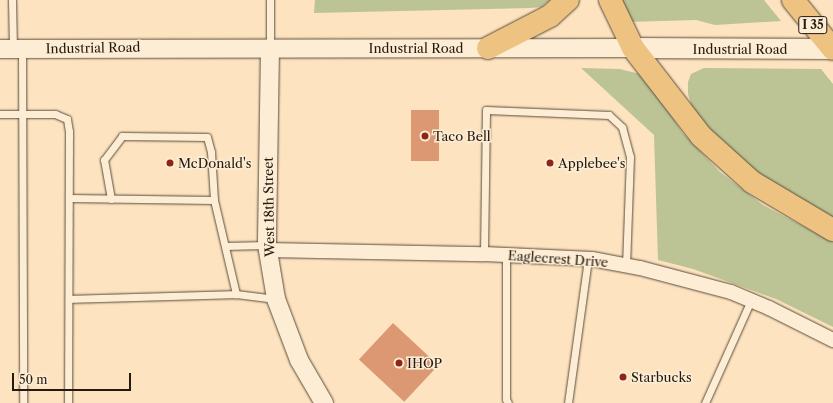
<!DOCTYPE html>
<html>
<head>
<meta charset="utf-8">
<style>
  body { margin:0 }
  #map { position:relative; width:833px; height:403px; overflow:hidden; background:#fde3bf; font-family:"Libre Caslon Text",serif }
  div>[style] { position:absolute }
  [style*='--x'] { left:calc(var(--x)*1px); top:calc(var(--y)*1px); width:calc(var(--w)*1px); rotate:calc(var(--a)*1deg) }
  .green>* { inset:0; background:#bcc495 }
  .building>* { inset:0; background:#dc9872; transform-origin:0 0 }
  .roads { filter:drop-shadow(0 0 1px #5a4c3b) drop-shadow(0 0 1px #5a4c3b) }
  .service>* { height:7px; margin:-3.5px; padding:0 3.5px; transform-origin:3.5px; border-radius:3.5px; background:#feedd5 }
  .minor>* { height:14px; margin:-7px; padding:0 7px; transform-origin:7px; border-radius:7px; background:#feedd5 }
  .tertiary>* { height:18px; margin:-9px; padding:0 9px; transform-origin:9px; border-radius:9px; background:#feedd5 }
  .secondary>* { height:20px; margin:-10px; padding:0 10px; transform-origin:10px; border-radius:10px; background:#feedd5 }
  .motorway>* { height:22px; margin:-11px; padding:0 11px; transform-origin:11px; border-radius:11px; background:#eec280 }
  .dots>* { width:11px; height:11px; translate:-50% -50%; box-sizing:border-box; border:2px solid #feedd5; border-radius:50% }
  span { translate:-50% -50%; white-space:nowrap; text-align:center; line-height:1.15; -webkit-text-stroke:3px #feedd5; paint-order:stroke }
  .shield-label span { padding:1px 3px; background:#feedd5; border:1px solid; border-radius:3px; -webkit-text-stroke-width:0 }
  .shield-label { font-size:12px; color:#241a0f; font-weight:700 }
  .street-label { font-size:13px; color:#241a0f }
  .poi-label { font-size:13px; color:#241a0f }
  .left { translate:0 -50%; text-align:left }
  .scale { position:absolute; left:12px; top:373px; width:119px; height:18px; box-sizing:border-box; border:2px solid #241a0f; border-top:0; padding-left:5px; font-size:12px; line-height:14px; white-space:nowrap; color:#241a0f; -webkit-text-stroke:3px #feedd5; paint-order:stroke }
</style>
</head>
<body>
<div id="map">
  <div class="green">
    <i style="clip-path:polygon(315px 0,550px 0,541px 7px,530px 8px,314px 13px)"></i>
    <i style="clip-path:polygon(617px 0,764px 0,781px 21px,715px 25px,696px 20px,627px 22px)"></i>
    <i style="clip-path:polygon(581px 68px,620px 69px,640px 74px,655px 91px,682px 132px,720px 172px,763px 205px,833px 242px,833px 327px,776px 299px,693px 269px,658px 260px,654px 135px)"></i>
    <i style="clip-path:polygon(704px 68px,821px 69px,833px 84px,833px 220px,767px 183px,716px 139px,692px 108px,688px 94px,688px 82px,691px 74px)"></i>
  </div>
  <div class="building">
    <i style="left:411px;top:110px;width:28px;height:51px"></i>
    <i style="left:393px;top:323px;width:62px;height:50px;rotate:43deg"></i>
  </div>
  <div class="roads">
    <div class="service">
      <i style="--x:12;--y:0;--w:49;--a:88.8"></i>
      <i style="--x:270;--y:48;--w:48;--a:-90"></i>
      <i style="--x:22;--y:49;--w:354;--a:89.8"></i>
      <i style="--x:0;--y:114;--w:55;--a:0"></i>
      <i style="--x:55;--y:114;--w:13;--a:23"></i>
      <i style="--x:67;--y:119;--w:12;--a:81"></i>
      <i style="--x:69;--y:131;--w:272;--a:90.2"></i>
      <i style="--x:69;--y:198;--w:145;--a:0.8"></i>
      <i style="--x:214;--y:200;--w:97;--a:76.8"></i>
      <i style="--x:236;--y:294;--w:40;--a:7.1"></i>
      <i style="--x:111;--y:199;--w:40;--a:-100"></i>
      <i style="--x:104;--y:160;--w:30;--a:-53"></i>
      <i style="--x:122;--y:136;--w:85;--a:0.7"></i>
      <i style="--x:207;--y:137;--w:16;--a:75"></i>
      <i style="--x:211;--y:152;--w:48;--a:86.4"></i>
      <i style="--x:225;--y:246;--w:41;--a:-1.4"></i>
      <i style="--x:484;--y:254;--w:144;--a:-89.2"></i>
      <i style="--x:486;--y:110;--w:123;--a:2.3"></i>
      <i style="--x:609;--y:115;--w:18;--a:43"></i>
      <i style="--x:622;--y:127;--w:31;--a:75"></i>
      <i style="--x:630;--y:157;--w:108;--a:92.1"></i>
      <i style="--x:506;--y:255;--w:144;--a:90"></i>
      <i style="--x:506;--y:399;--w:4;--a:63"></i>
      <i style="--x:69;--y:299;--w:167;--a:-1.7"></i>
      <i style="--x:568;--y:403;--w:145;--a:-82.1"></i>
      <i style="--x:705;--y:403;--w:113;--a:-65.9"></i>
    </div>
    <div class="minor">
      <i style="--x:268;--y:250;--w:216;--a:1.1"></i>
      <i style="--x:484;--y:254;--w:108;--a:2.7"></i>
      <i style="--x:592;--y:259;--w:49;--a:10.6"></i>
      <i style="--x:640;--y:268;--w:94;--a:14.8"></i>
      <i style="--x:731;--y:292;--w:41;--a:22.8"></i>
      <i style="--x:769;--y:308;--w:72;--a:26.6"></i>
    </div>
    <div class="tertiary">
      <i style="--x:270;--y:48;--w:197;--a:90.9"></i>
      <i style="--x:267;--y:245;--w:55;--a:80.5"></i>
      <i style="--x:276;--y:299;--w:65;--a:69.3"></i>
      <i style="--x:299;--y:360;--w:50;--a:59.8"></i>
      <i style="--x:0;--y:49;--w:633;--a:-0.09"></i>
    </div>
    <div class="secondary">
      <i style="--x:633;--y:48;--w:200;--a:0.3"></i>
    </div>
    <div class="motorway">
      <i style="--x:610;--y:0;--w:53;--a:64.4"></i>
      <i style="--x:633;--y:48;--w:111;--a:52.3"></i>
      <i style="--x:701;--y:136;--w:69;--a:42"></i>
      <i style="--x:752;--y:182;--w:94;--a:30.7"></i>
      <i style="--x:793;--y:0;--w:63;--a:50.8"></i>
      <i style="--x:488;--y:48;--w:70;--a:-27.3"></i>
      <i style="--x:550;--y:16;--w:24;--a:-42"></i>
    </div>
  </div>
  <div class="dots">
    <i style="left:425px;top:136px;background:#8f2418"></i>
    <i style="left:170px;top:163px;background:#8f2418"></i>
    <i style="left:550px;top:163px;background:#8f2418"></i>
    <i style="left:399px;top:363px;background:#8f2418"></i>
    <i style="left:623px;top:377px;background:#8f2418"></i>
  </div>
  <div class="shield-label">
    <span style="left:813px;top:25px">I 35</span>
  </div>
  <div class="street-label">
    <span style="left:93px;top:48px;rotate:-1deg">Industrial Road</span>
    <span style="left:416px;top:48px">Industrial Road</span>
    <span style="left:740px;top:49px">Industrial Road</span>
    <span style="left:269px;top:207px;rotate:-91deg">West 18th Street</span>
    <span style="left:558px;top:259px;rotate:4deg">Eaglecrest Drive</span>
  </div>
  <div class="poi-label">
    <span class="left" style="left:433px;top:136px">Taco Bell</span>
    <span class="left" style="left:178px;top:163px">McDonald's</span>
    <span class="left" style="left:558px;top:163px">Applebee's</span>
    <span class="left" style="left:407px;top:363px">IHOP</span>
    <span class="left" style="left:631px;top:377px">Starbucks</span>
  </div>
  <div class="scale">50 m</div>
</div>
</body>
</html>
